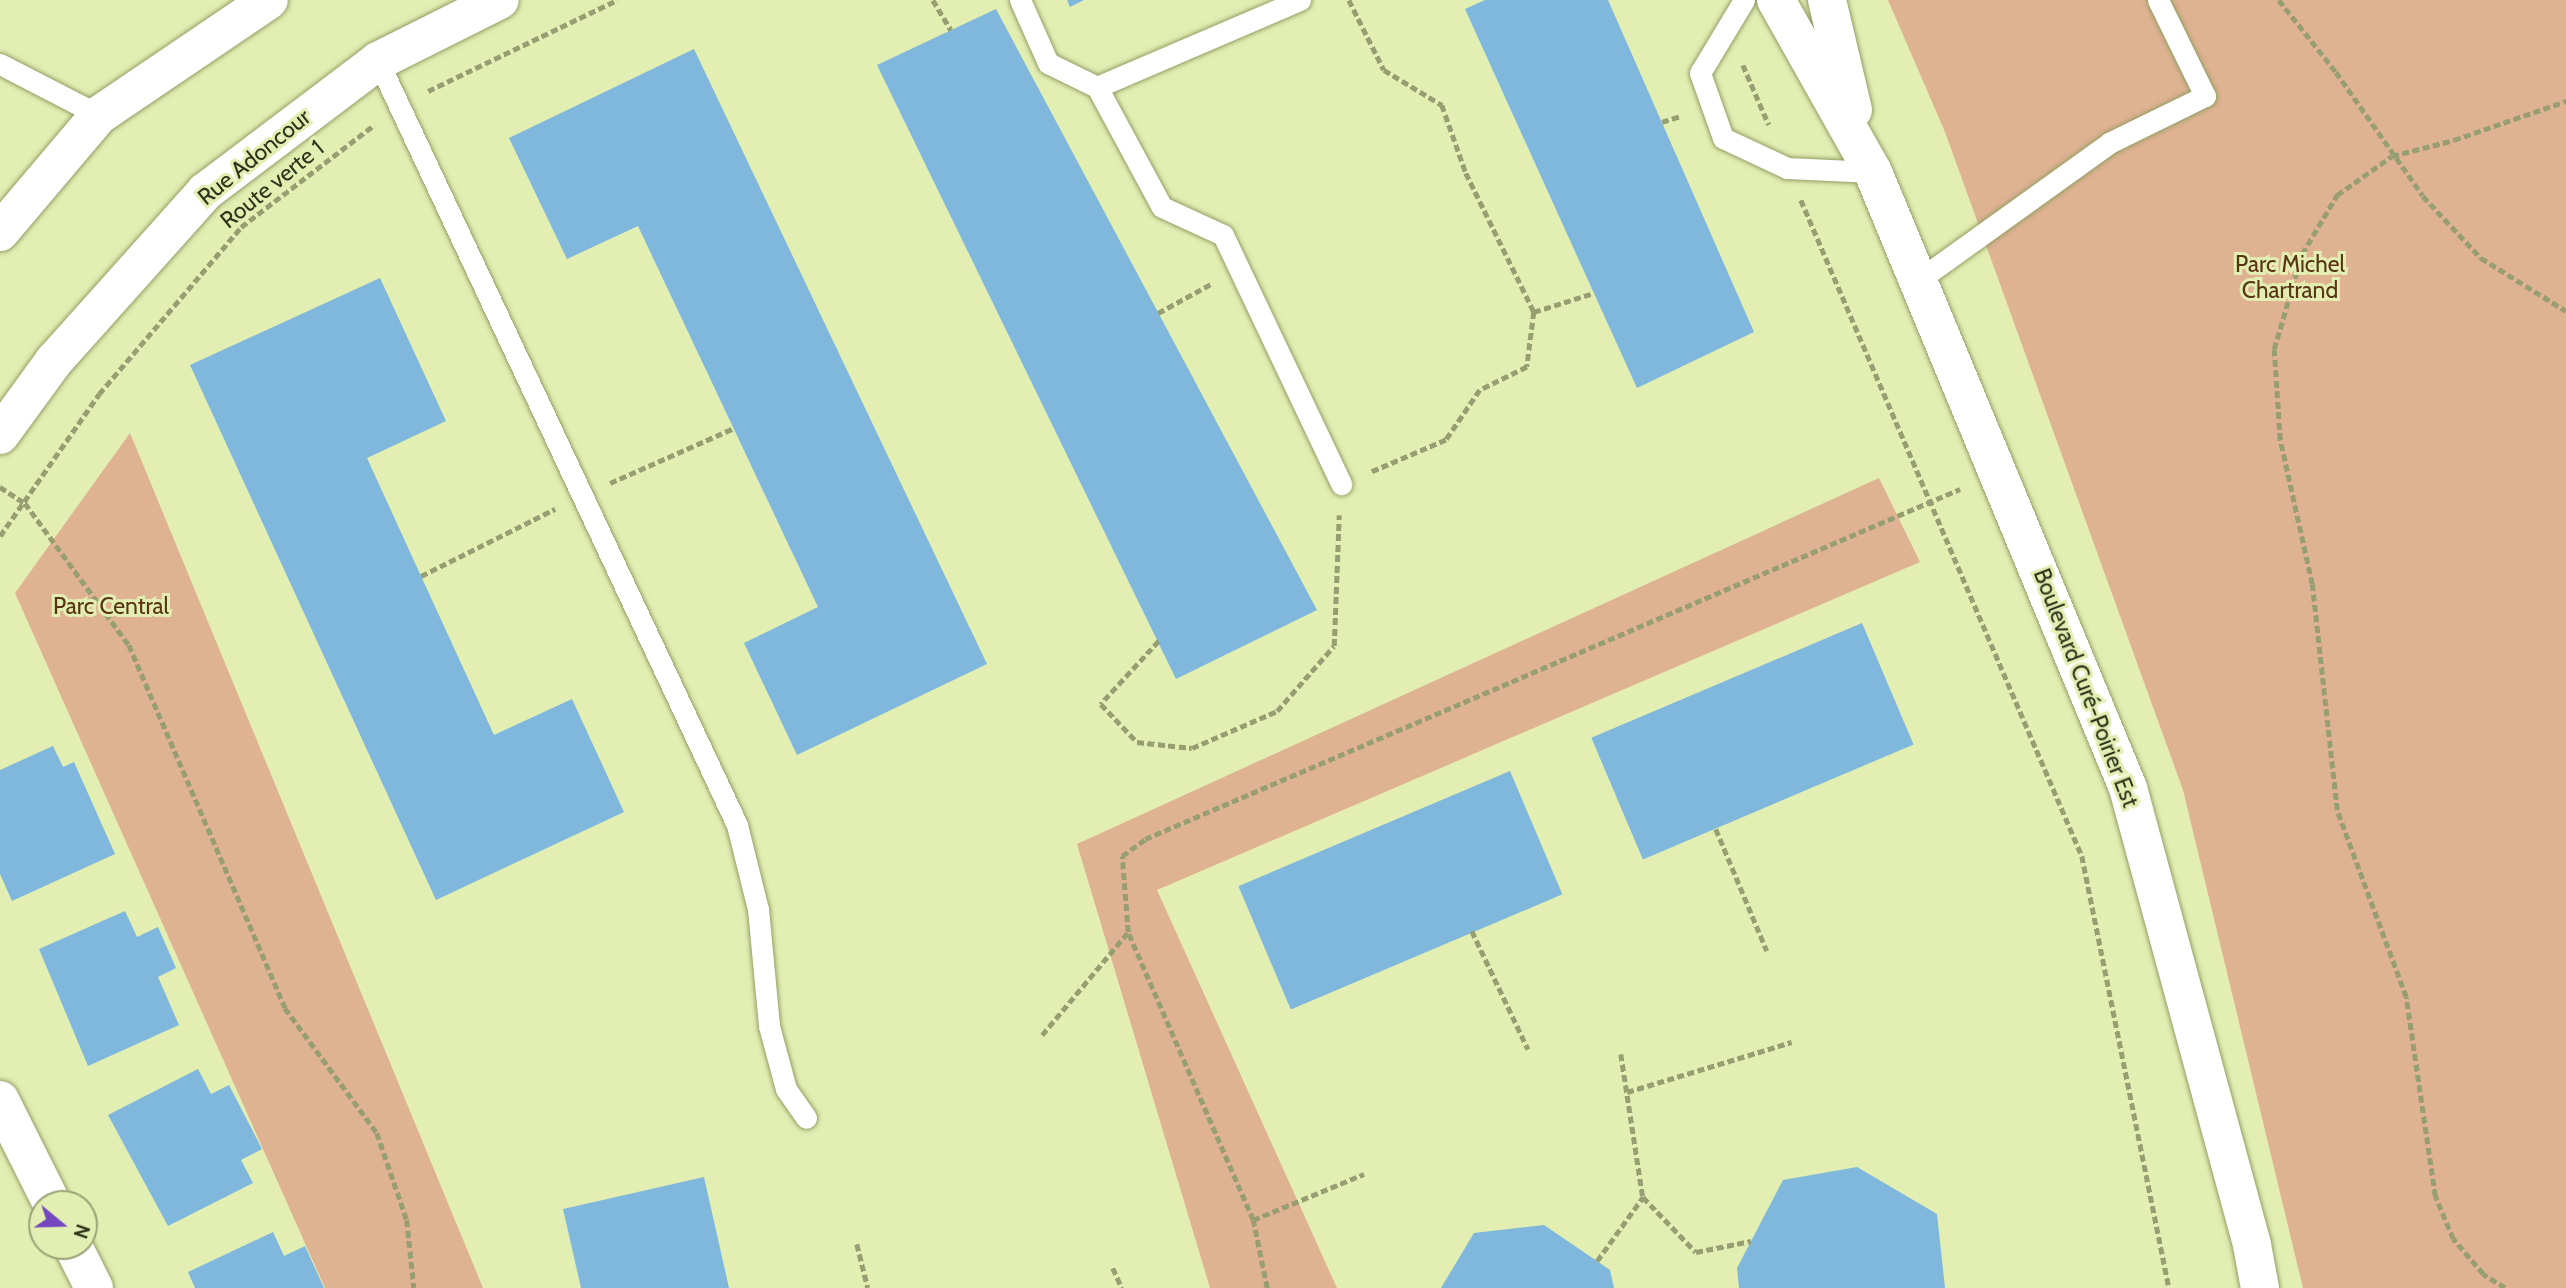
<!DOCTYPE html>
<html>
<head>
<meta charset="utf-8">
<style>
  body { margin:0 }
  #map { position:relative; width:2566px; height:1288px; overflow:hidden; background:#e2eeb2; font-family:Cabin,sans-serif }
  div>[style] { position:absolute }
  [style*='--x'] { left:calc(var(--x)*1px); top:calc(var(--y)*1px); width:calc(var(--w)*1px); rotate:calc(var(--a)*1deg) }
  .green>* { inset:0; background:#dfb292 }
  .building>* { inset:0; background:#7fb8dc; transform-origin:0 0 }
  .path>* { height:4.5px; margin-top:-2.25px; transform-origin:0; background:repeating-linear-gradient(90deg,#969e72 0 7px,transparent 0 10.5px) }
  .roads { filter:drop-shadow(0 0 2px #939e65) drop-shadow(0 0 2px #939e65) }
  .lane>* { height:21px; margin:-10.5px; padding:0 10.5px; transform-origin:10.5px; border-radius:10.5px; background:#fff }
  .street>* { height:38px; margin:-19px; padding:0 19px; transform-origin:19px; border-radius:19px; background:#fff }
  .secondary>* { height:38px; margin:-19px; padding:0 19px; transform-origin:19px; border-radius:19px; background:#fff }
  span { translate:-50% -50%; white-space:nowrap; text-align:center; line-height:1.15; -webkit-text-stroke:6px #e2eeb2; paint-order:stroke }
  .street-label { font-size:23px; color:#2f331c }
  .park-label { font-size:23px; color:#593314 }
  .north { position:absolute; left:28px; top:1190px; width:70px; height:70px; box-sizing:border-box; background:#e2eeb2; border:2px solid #9aa376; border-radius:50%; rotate:109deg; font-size:19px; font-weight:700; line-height:28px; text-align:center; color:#2f331c }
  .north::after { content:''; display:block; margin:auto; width:24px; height:32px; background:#7648c0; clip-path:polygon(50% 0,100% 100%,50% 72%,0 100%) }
</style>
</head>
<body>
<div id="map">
  <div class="green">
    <i style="clip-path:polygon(1888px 0,2566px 0,2566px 1288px,2303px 1288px,2183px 790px,1945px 132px)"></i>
    <i style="clip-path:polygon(130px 433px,483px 1288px,325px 1288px,15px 593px)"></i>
    <i style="clip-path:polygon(1879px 478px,1920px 562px,1157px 890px,1337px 1288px,1210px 1288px,1077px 844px)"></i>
  </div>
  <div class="building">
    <i style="clip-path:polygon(1067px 0,1084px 0,1070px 7px)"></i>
    <i style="clip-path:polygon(1485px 0,1608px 0,1754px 332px,1637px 388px,1465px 9px)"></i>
    <i style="clip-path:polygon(996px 9px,1317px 610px,1176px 679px,877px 65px)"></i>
    <i style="clip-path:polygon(694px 49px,987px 664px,797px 755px,744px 643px,818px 607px,638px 226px,567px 259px,509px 138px)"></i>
    <i style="clip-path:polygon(380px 278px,446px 421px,367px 458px,421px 576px,494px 735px,572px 699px,624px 812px,436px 900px,190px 365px)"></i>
    <i style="left:1862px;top:623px;width:132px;height:294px;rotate:67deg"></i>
    <i style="clip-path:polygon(53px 746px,63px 767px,74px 762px,115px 854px,12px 901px,0 874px,0 770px)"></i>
    <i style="left:1510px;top:771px;width:134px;height:295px;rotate:67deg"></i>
    <i style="clip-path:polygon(125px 911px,137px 937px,158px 927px,176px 968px,158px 977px,179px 1025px,88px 1066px,39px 949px)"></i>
    <i style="clip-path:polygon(198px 1069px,211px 1094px,229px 1085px,262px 1149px,241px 1160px,253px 1183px,168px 1226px,108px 1115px)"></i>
    <i style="clip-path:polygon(1857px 1167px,1937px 1214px,1945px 1288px,1739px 1288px,1737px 1268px,1783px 1180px)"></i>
    <i style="clip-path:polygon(704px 1177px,729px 1288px,581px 1288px,563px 1209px)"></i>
    <i style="clip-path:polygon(1544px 1225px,1610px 1270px,1614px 1288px,1441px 1288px,1474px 1233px)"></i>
    <i style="clip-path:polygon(273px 1232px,284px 1256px,305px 1246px,324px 1288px,195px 1288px,188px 1272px)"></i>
  </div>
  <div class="path">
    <i style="--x:933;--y:0;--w:35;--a:59"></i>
    <i style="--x:1349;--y:0;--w:78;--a:63.4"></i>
    <i style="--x:1384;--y:70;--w:68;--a:31.1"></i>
    <i style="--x:1442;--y:105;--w:72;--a:70.6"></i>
    <i style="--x:1466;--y:173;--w:155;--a:63.9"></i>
    <i style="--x:1534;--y:312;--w:55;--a:97.3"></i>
    <i style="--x:1527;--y:367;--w:52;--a:153.9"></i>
    <i style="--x:1480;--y:390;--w:60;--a:124.2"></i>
    <i style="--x:1446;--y:440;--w:84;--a:156.8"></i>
    <i style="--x:2279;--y:0;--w:92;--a:51.6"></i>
    <i style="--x:2336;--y:72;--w:151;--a:54.9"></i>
    <i style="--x:2423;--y:196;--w:85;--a:46.9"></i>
    <i style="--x:2481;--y:258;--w:100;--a:31.9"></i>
    <i style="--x:1743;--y:65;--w:65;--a:66.6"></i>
    <i style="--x:428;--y:91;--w:210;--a:-25.7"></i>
    <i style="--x:1662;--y:122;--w:20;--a:-18"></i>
    <i style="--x:1801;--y:200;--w:714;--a:66.81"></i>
    <i style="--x:2082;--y:856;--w:441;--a:78.6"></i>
    <i style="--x:1534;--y:312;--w:63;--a:-17.6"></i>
    <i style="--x:1158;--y:313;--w:60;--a:-28.7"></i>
    <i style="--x:610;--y:483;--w:136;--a:-23.9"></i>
    <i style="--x:0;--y:487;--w:30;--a:33"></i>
    <i style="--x:25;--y:503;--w:176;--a:53.8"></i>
    <i style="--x:129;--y:645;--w:395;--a:66.7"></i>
    <i style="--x:285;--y:1008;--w:155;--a:53.6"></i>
    <i style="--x:377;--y:1133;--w:92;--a:71"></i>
    <i style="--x:407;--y:1220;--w:68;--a:84.1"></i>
    <i style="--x:0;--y:536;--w:173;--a:-55.1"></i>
    <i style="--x:99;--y:394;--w:219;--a:-49.6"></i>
    <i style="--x:241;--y:227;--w:168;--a:-37.5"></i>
    <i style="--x:421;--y:576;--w:150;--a:-26.6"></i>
    <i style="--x:1159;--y:641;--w:86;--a:132.6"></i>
    <i style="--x:1101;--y:704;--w:52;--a:46.5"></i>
    <i style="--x:1137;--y:742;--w:55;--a:6.2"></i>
    <i style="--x:1192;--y:748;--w:93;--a:-23.5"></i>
    <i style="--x:1277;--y:711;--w:86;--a:-48.8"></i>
    <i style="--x:1334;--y:646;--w:131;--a:-87.8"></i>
    <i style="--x:1716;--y:829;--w:132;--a:67.3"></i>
    <i style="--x:1472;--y:931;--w:131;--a:64.6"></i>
    <i style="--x:1042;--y:1035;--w:134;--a:-50.1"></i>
    <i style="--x:1621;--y:1054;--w:145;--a:81.3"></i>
    <i style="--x:1643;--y:1197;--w:76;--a:46.1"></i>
    <i style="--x:1696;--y:1252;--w:56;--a:-11.3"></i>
    <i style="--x:1627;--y:1092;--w:172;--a:-16.9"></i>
    <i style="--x:1253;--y:1220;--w:120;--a:-22.5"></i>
    <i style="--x:857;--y:1244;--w:45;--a:76"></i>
    <i style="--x:1597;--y:1261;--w:79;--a:-54.3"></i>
    <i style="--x:1113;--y:1268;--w:22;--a:66"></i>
    <i style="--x:1267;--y:1288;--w:69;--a:-101.6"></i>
    <i style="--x:1253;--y:1220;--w:314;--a:-113.5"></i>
    <i style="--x:1128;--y:932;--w:76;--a:-94.5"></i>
    <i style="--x:1122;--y:856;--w:29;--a:-36"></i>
    <i style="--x:1145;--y:839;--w:887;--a:-23.24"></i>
    <i style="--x:2505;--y:1288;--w:26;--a:-148"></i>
    <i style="--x:2483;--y:1274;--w:46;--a:-130.6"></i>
    <i style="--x:2453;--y:1239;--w:47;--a:-112.7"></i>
    <i style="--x:2435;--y:1196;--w:201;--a:-98.3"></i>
    <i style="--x:2406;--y:997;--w:199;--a:-110.3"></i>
    <i style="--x:2337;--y:810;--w:227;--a:-96.3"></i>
    <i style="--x:2312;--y:584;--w:148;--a:-102.5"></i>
    <i style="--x:2280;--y:440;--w:91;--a:-93.8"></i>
    <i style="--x:2274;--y:349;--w:99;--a:-73.6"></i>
    <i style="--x:2302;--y:254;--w:69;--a:-59.3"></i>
    <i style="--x:2337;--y:195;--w:67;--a:-35.3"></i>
    <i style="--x:2392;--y:156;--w:64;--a:-14.5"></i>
    <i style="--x:2454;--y:140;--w:119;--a:-19.2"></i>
  </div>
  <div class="roads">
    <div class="lane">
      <i style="--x:1020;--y:0;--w:69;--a:66"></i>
      <i style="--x:1048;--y:63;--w:55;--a:26.1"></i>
      <i style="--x:1097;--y:87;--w:136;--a:61.6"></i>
      <i style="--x:1162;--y:207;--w:67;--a:24.7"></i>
      <i style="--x:1223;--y:235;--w:276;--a:64.6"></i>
      <i style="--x:1744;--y:0;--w:85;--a:121.1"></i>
      <i style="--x:1700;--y:73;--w:69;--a:70.5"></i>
      <i style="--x:1723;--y:138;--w:71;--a:25.1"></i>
      <i style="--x:1787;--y:168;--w:86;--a:2.7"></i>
      <i style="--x:378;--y:61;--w:844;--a:64.83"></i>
      <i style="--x:737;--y:825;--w:87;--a:76"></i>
      <i style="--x:758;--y:909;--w:118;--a:84.6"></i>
      <i style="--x:769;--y:1026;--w:65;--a:74.9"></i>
      <i style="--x:786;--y:1089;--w:35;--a:55"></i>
      <i style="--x:0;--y:64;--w:111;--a:27.3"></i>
      <i style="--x:1097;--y:87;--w:221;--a:-23.2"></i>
      <i style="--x:1920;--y:279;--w:233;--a:-35.7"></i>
      <i style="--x:2109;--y:143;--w:107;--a:-26.1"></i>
      <i style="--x:2205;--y:96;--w:107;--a:-116.1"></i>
    </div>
    <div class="street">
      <i style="--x:0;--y:1100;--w:116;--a:63.4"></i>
      <i style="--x:73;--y:1246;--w:47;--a:63.4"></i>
    </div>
    <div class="secondary">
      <i style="--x:1776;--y:0;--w:197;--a:60.6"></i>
      <i style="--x:1873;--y:172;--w:667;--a:67.51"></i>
      <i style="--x:2128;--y:788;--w:474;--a:74.8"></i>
      <i style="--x:2252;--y:1245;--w:44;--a:79.5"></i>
      <i style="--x:1827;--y:0;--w:113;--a:76.7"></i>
      <i style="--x:0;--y:232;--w:153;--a:-49.8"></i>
      <i style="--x:99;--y:115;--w:205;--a:-34.1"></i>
      <i style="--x:0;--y:435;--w:92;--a:-53.9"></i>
      <i style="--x:54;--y:361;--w:227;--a:-48.2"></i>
      <i style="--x:205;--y:192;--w:217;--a:-37.1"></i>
      <i style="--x:378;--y:61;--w:136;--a:-26.6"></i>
    </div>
  </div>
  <div class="street-label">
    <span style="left:254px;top:157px;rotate:-39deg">Rue Adoncour</span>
    <span style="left:272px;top:184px;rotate:-39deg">Route verte 1</span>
    <span style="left:2086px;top:688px;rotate:69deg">Boulevard Curé-Poirier Est</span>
  </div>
  <div class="park-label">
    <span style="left:2290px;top:277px">Parc Michel<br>Chartrand</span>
    <span style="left:111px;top:606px">Parc Central</span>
  </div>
  <div class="north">N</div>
</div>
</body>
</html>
